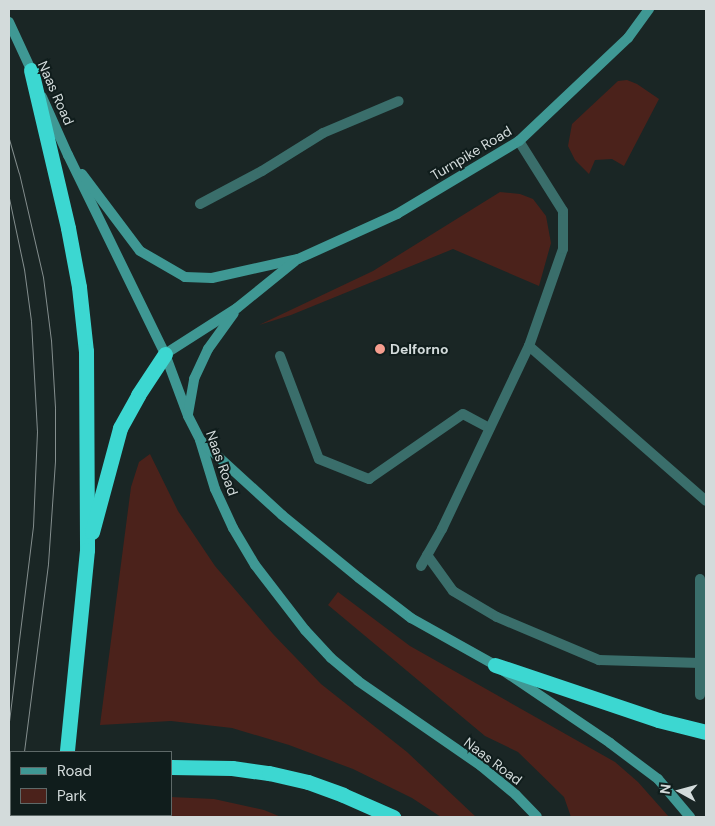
<!DOCTYPE html>
<html>
<head>
<meta charset="utf-8">
<style>
  body { margin:0 }
  #map { position:relative; width:715px; height:826px; overflow:hidden; background:#1a2625; font-family:"DM Sans",sans-serif }
  div>[style] { position:absolute }
  [style*='--x'] { left:calc(var(--x)*1px); top:calc(var(--y)*1px); width:calc(var(--w)*1px); rotate:calc(var(--a)*1deg) }
  .green>* { inset:0; background:#4b221b }
  .highway-tunnel>* { height:15px; margin-top:-7.5px; transform-origin:0; background:repeating-linear-gradient(90deg,#364140 0 15px,transparent 0 23px) }
  .lane>* { height:10px; margin:-5px; padding:0 5px; transform-origin:5px; border-radius:5px; background:#3a6e6b }
  .street>* { height:10px; margin:-5px; padding:0 5px; transform-origin:5px; border-radius:5px; background:#3a6e6b }
  .secondary>* { height:10px; margin:-5px; padding:0 5px; transform-origin:5px; border-radius:5px; background:#3f9894 }
  .highway>* { height:15px; margin:-7.5px; padding:0 7.5px; transform-origin:7.5px; border-radius:7.5px; background:#3cd7d1 }
  .tram>* { height:1px; margin:-0.5px; padding:0 0.5px; transform-origin:0.5px; border-radius:0.5px; background:#848e8e }
  .dots>* { width:14px; height:14px; translate:-50% -50%; box-sizing:border-box; border:2px solid #101d1c; border-radius:50% }
  span { translate:-50% -50%; white-space:nowrap; text-align:center; line-height:1.15; -webkit-text-stroke:4px #101d1c; paint-order:stroke }
  .street-label { font-size:14px; color:#d3dbdb }
  .poi-label { font-size:14px; color:#d3dbdb; font-weight:700 }
  .left { translate:0 -50%; text-align:left }
  .frame { position:absolute; inset:0; border:10px solid #d3dbdb; pointer-events:none }
  .legend { position:absolute; left:10px; top:751px; width:162px; height:65px; box-sizing:border-box; background:#101d1c; border:1px solid #5e6968; margin:0; padding:6px 9px; list-style:none; font-size:15px; color:#d3dbdb }
  .legend li { display:flex; align-items:center; gap:10px; height:25px }
  .legend b { width:25px; border:1px solid #5e6968 }
  .north { position:absolute; left:655px; top:766px; width:50px; height:50px; -webkit-text-stroke:4px #101d1c; paint-order:stroke; rotate:277deg; font-size:14px; font-weight:700; line-height:20px; text-align:center; color:#d3dbdb }
  .north::after { content:''; display:block; margin:auto; width:18px; height:22px; background:#d3dbdb; clip-path:polygon(50% 0,100% 100%,50% 72%,0 100%) }
</style>
</head>
<body>
<div id="map">
  <div class="green">
    <i style="clip-path:polygon(627px 80px,637px 84px,659px 99px,624px 166px,612px 159px,595px 160px,589px 174px,575px 160px,568px 146px,572px 124px,618px 81px)"></i>
    <i style="clip-path:polygon(500px 192px,520px 194px,533px 199px,546px 216px,551px 243px,539px 286px,453px 249px,291px 315px,259px 325px,373px 271px)"></i>
    <i style="clip-path:polygon(150px 454px,178px 511px,215px 566px,273px 634px,321px 684px,407px 752px,476px 817px,441px 817px,412px 798px,353px 769px,289px 745px,232px 728px,171px 721px,100px 725px,131px 487px,139px 462px)"></i>
    <i style="clip-path:polygon(338px 592px,410px 646px,615px 762px,638px 782px,669px 817px,571px 817px,564px 797px,518px 752px,485px 736px,328px 605px)"></i>
    <i style="clip-path:polygon(171px 797px,214px 799px,264px 810px,281px 817px,95px 817px,96px 815px,171px 815px)"></i>
  </div>
  <div class="highway-tunnel">
    <i style="--x:9;--y:777;--w:2;--a:0"></i>
  </div>
  <div class="lane">
    <i style="--x:200;--y:204;--w:70;--a:-28"></i>
    <i style="--x:262;--y:171;--w:72;--a:-31.9"></i>
    <i style="--x:323;--y:133;--w:82;--a:-22.8"></i>
    <i style="--x:529;--y:346;--w:235;--a:41.2"></i>
    <i style="--x:280;--y:356;--w:110;--a:69.3"></i>
    <i style="--x:319;--y:459;--w:54;--a:21.8"></i>
    <i style="--x:369;--y:479;--w:114;--a:-34.7"></i>
    <i style="--x:463;--y:414;--w:30;--a:28"></i>
  </div>
  <div class="street">
    <i style="--x:427;--y:555;--w:44;--a:54.2"></i>
    <i style="--x:453;--y:591;--w:51;--a:30.6"></i>
    <i style="--x:497;--y:617;--w:111;--a:22.9"></i>
    <i style="--x:599;--y:660;--w:101;--a:1.7"></i>
    <i style="--x:421;--y:566;--w:43;--a:-60.4"></i>
    <i style="--x:442;--y:529;--w:203;--a:-64.6"></i>
    <i style="--x:529;--y:346;--w:103;--a:-70.7"></i>
    <i style="--x:563;--y:249;--w:38;--a:-90"></i>
    <i style="--x:563;--y:211;--w:83;--a:-122.2"></i>
    <i style="--x:700;--y:579;--w:116;--a:90"></i>
  </div>
  <div class="secondary">
    <i style="--x:9;--y:22;--w:57;--a:65.2"></i>
    <i style="--x:42;--y:97;--w:64;--a:65.9"></i>
    <i style="--x:68;--y:155;--w:221;--a:64"></i>
    <i style="--x:165;--y:354;--w:66;--a:69.6"></i>
    <i style="--x:188;--y:416;--w:27;--a:63"></i>
    <i style="--x:200;--y:440;--w:51;--a:73"></i>
    <i style="--x:215;--y:489;--w:43;--a:65.2"></i>
    <i style="--x:233;--y:528;--w:43;--a:59.3"></i>
    <i style="--x:255;--y:565;--w:82;--a:52.4"></i>
    <i style="--x:305;--y:630;--w:38;--a:47"></i>
    <i style="--x:331;--y:658;--w:35;--a:40"></i>
    <i style="--x:358;--y:681;--w:150;--a:34.6"></i>
    <i style="--x:481;--y:766;--w:45;--a:39.6"></i>
    <i style="--x:516;--y:795;--w:30;--a:46"></i>
    <i style="--x:82;--y:174;--w:96;--a:53"></i>
    <i style="--x:140;--y:251;--w:52;--a:30"></i>
    <i style="--x:185;--y:277;--w:27;--a:2"></i>
    <i style="--x:212;--y:278;--w:88;--a:-12.5"></i>
    <i style="--x:298;--y:259;--w:109;--a:-24.4"></i>
    <i style="--x:397;--y:214;--w:142;--a:-30.9"></i>
    <i style="--x:519;--y:141;--w:150;--a:-43.4"></i>
    <i style="--x:628;--y:38;--w:36;--a:-54"></i>
    <i style="--x:165;--y:354;--w:85;--a:-32.6"></i>
    <i style="--x:237;--y:308;--w:75;--a:-39"></i>
    <i style="--x:188;--y:414;--w:36;--a:-80"></i>
    <i style="--x:194;--y:379;--w:33;--a:-65"></i>
    <i style="--x:208;--y:349;--w:44;--a:-54.2"></i>
    <i style="--x:201;--y:441;--w:110;--a:42.4"></i>
    <i style="--x:282;--y:515;--w:99;--a:39.3"></i>
    <i style="--x:359;--y:578;--w:66;--a:37.6"></i>
    <i style="--x:411;--y:618;--w:96;--a:29.2"></i>
    <i style="--x:495;--y:665;--w:139;--a:34.1"></i>
    <i style="--x:610;--y:743;--w:60;--a:36.9"></i>
    <i style="--x:658;--y:779;--w:50;--a:49.9"></i>
  </div>
  <div class="highway">
    <i style="--x:31;--y:70;--w:162;--a:76.8"></i>
    <i style="--x:68;--y:228;--w:60;--a:79.4"></i>
    <i style="--x:79;--y:287;--w:64;--a:83.8"></i>
    <i style="--x:86;--y:351;--w:199;--a:89.7"></i>
    <i style="--x:87;--y:550;--w:203;--a:95.7"></i>
    <i style="--x:92;--y:532;--w:108;--a:-74.9"></i>
    <i style="--x:120;--y:428;--w:38;--a:-61"></i>
    <i style="--x:138;--y:395;--w:49;--a:-56.6"></i>
    <i style="--x:495;--y:665;--w:172;--a:18.6"></i>
    <i style="--x:658;--y:720;--w:49;--a:14"></i>
    <i style="--x:171;--y:767;--w:61;--a:0.9"></i>
    <i style="--x:232;--y:768;--w:37;--a:8"></i>
    <i style="--x:269;--y:773;--w:40;--a:13"></i>
    <i style="--x:308;--y:782;--w:37;--a:20"></i>
    <i style="--x:343;--y:795;--w:55;--a:23.7"></i>
    <i style="--x:60;--y:817;--w:2;--a:-90"></i>
  </div>
  <div class="tram">
    <i style="--x:9;--y:139;--w:35;--a:74"></i>
    <i style="--x:19;--y:173;--w:107;--a:77"></i>
    <i style="--x:43;--y:277;--w:64;--a:82.8"></i>
    <i style="--x:51;--y:340;--w:68;--a:86.6"></i>
    <i style="--x:55;--y:408;--w:53;--a:90"></i>
    <i style="--x:55;--y:461;--w:103;--a:93.9"></i>
    <i style="--x:48;--y:564;--w:190;--a:97.3"></i>
    <i style="--x:9;--y:198;--w:73;--a:78.1"></i>
    <i style="--x:24;--y:269;--w:52;--a:82.3"></i>
    <i style="--x:31;--y:321;--w:110;--a:86.9"></i>
    <i style="--x:37;--y:431;--w:95;--a:92.4"></i>
    <i style="--x:33;--y:526;--w:196;--a:97"></i>
    <i style="--x:19;--y:817;--w:2;--a:-90"></i>
  </div>
  <div class="dots">
    <i style="left:380px;top:349px;background:#f59d8e"></i>
  </div>
  <div class="street-label">
    <span style="left:56px;top:93px;rotate:66deg">Naas Road</span>
    <span style="left:471px;top:153px;rotate:-31deg">Turnpike Road</span>
    <span style="left:222px;top:463px;rotate:70deg">Naas Road</span>
    <span style="left:493px;top:761px;rotate:37deg">Naas Road</span>
  </div>
  <div class="poi-label">
    <span class="left" style="left:390px;top:349px">Delforno</span>
  </div>
  <div class="frame"></div>
  <ul class="legend">
  <li><b style="height:6px;background:#3f9894"></b>Road</li>
  <li><b style="height:14px;background:#4b221b"></b>Park</li>
  </ul>
  <div class="north">N</div>
</div>
</body>
</html>
